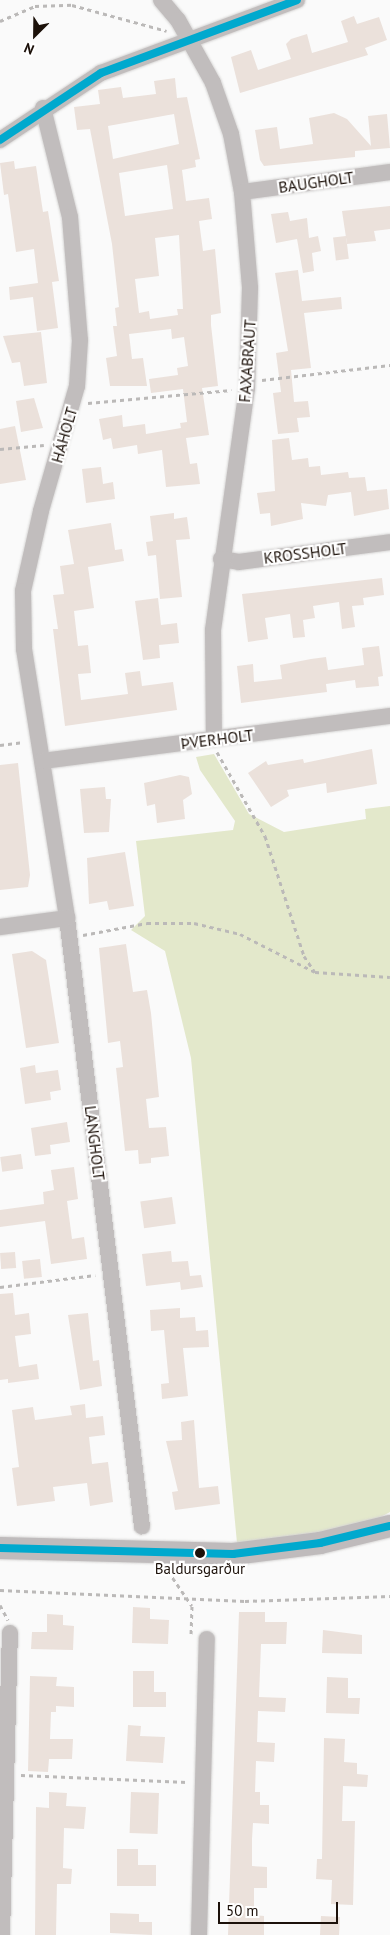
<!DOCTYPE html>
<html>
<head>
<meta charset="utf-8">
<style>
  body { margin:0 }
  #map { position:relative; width:390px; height:1935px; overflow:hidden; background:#fafafa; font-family:"PT Sans",sans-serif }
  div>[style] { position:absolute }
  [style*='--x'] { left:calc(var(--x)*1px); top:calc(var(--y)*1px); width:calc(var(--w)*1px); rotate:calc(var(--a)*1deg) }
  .green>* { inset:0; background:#e3e8cb }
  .building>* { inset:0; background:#ebe1db; transform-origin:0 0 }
  .path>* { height:3px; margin-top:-1.5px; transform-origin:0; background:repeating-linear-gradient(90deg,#bbb9b8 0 4px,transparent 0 8px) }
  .roads { filter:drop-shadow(0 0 1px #d6d5d4) drop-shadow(0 0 1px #d6d5d4) }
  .street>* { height:16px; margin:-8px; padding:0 8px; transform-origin:8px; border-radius:8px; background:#c1bdbd }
  .secondary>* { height:22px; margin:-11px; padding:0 11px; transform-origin:11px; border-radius:11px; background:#bfbbbc }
  .bus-1>* { height:8px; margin:-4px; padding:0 4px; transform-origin:4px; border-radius:4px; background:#00a9ce }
  .dots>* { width:14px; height:14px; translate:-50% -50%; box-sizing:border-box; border:2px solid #fff; border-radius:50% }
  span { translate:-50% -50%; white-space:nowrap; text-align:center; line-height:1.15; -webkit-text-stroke:4.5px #fff; paint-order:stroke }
  .bus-label { font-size:15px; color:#1c110a }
  .street-label { font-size:16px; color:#1c110a }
  .north { position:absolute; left:10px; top:10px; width:50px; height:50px; -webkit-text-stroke:4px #fff; paint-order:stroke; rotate:203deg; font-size:14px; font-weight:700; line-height:20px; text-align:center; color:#1c110a }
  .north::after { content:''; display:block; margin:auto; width:18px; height:22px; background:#1c110a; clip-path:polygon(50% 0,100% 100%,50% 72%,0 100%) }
  .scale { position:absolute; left:218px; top:1902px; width:120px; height:22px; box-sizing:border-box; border:2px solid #1c110a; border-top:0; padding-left:6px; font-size:15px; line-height:18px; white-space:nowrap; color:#1c110a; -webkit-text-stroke:4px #fff; paint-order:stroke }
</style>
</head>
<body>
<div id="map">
  <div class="green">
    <i style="clip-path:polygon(214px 754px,249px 814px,284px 832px,366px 819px,365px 809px,390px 806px,390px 1512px,364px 1526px,237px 1543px,191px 1058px,165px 951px,131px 930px,145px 916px,136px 841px,233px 830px,235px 821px,200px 770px,196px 757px)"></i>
  </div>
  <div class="building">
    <i style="clip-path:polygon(354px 16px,357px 24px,379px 17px,387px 40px,365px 48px,368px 55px,240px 93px,231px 57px,251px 50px,258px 70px,291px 59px,286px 44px,291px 39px,307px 34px,312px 53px,348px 42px,341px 21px)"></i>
    <i style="clip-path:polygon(evenodd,175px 78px,177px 98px,187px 97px,200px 159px,195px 160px,196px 167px,182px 170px,186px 201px,209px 198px,212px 219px,199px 221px,203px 251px,215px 249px,221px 313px,211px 315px,211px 325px,218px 386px,202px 388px,209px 435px,186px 438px,190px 464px,197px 463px,200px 484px,166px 487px,162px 450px,138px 454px,137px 445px,113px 449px,111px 438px,103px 440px,99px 419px,122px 415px,123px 427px,145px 424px,146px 434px,181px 428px,180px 423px,187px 422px,183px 389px,151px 393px,149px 379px,178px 375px,177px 368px,188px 366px,184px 337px,172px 339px,171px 329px,129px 334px,132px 359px,143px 358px,147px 386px,110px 386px,106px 358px,117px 356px,113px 326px,117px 326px,115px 308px,119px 307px,112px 244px,90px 129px,77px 130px,74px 107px,100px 104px,98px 90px,121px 87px,123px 98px,156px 94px,154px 81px,175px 78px,174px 114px,179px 144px,113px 159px,108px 126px,174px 114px,175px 78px,167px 165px,173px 209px,125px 216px,119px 173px,167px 165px,175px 78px,179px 235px,183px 309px,177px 309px,178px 315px,150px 319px,149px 311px,139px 313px,135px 279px,159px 276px,155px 238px,179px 235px)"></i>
    <i style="clip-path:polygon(334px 113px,347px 119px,371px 146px,368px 116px,387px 114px,390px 148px,355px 151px,355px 157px,264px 166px,260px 160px,255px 130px,277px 127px,280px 149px,313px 144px,309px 118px)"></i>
    <i style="clip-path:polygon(14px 161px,15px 169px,36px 166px,43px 212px,48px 211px,59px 281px,52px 282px,58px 328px,37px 331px,33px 297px,10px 300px,9px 287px,38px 283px,34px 249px,16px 252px,8px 194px,4px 195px,0 163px)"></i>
    <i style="clip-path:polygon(390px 206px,390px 229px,374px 231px,376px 241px,347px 244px,342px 211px)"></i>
    <i style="clip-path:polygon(288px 212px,290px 221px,307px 218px,309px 238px,318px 236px,321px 251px,312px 253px,314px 271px,303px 273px,297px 239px,276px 243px,271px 214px)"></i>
    <i style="left:346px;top:236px;width:23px;height:13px;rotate:83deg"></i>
    <i style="clip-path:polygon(298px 270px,302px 301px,341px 297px,342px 309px,304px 313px,311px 368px,291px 370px,294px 402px,308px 401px,310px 417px,297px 418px,299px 432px,278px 434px,273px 393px,281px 392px,276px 353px,288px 351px,275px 273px)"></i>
    <i style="clip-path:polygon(41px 332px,47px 383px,24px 386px,20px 362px,12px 363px,3px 336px)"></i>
    <i style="clip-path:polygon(34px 398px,43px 428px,21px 432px,16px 401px)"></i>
    <i style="clip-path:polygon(15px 426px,26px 480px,0 484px,0 429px)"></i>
    <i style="clip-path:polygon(289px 438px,292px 460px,308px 458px,309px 467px,320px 466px,321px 475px,348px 472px,349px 478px,365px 477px,367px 491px,387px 489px,389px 509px,354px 516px,351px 492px,328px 495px,326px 506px,301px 503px,303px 519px,271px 526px,270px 513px,260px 514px,257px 493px,275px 491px,272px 440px)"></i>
    <i style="clip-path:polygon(101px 467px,103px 484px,113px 482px,115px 499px,86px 503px,82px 469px)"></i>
    <i style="clip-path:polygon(174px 513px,174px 519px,187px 517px,190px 539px,176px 540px,182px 597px,160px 599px,156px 555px,148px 556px,146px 542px,153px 541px,150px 516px)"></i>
    <i style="clip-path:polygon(111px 523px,115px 550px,122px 549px,124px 561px,88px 567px,94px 608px,74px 611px,78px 646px,88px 645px,91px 673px,78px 674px,81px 700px,128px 694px,125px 673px,140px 671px,142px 686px,173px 682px,177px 710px,65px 726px,53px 629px,58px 629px,53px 595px,64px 594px,60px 566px,74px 564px,68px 530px)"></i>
    <i style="clip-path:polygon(382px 578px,384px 595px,363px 598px,364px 605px,352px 606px,355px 627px,342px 629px,339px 602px,313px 606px,315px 618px,303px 620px,305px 637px,293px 638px,290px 614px,265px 618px,268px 639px,248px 642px,242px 594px)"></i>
    <i style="clip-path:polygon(158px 598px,161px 625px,177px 623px,179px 643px,159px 645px,160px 658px,143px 660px,135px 601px)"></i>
    <i style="clip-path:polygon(379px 646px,383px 676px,378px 677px,379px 686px,356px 688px,355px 680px,326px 684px,327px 692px,241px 703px,237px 666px,253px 664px,254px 682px,282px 679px,280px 665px,311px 659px,326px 657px,328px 670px,364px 665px,362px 648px)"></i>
    <i style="clip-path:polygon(372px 749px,377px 784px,327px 793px,326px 783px,287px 790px,289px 796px,271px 807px,248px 773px,266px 761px,268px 765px,303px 759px,304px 763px)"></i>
    <i style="clip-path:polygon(18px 763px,30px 875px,28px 887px,0 890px,0 765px)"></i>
    <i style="clip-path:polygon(180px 775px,189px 777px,192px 794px,183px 800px,185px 819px,157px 823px,155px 804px,147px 806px,144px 783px)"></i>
    <i style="clip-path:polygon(105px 787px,106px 799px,111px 799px,109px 832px,84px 833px,80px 789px)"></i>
    <i style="clip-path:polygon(125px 852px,134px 906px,109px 910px,107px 901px,89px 904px,87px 858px)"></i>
    <i style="clip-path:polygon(126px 944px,133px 992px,147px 990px,151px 1013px,159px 1097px,146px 1099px,149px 1128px,166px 1127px,169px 1156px,151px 1158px,151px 1163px,139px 1164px,138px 1150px,125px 1151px,116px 1068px,123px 1067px,120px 1041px,108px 1043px,99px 948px)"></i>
    <i style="clip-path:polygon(32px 951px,46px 960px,59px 1043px,26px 1048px,12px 954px)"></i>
    <i style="clip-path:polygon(35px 1065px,36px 1073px,58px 1070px,61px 1090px,50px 1092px,51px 1100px,25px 1104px,20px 1068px)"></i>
    <i style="clip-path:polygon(67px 1122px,70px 1142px,50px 1145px,51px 1154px,35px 1156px,31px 1128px)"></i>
    <i style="left:21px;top:1154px;width:15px;height:21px;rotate:82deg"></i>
    <i style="clip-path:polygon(74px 1167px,78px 1199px,67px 1201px,72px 1239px,84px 1237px,87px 1259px,51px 1264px,45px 1221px,0 1227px,0 1210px,44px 1204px,43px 1192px,54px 1190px,51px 1170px)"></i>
    <i style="left:172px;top:1197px;width:27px;height:32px;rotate:82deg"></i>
    <i style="clip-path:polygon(171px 1251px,172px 1262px,188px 1261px,190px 1276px,201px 1275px,203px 1287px,181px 1290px,180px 1282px,146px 1286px,142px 1254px)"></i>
    <i style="left:15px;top:1252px;width:16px;height:15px;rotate:86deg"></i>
    <i style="left:40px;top:1259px;width:18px;height:18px;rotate:84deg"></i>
    <i style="clip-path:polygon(13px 1293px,15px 1315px,29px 1313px,31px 1334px,15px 1336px,19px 1367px,37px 1364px,39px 1379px,8px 1383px,8px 1379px,0 1380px,0 1294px)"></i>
    <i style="clip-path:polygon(180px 1308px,180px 1318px,195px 1317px,196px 1331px,208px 1330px,209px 1347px,183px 1348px,188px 1396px,162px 1399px,161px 1384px,169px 1383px,164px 1330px,151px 1331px,150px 1310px)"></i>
    <i style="clip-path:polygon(88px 1313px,93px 1361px,99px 1360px,102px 1386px,80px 1390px,68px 1315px)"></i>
    <i style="clip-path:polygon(85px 1404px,86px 1418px,103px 1416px,105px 1435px,89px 1437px,92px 1464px,108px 1462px,113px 1502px,90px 1506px,87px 1483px,53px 1487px,55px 1501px,17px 1506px,12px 1468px,19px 1467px,12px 1410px,33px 1407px,35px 1420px,72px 1415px,70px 1406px)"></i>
    <i style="clip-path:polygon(194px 1420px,199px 1488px,218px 1486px,220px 1504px,175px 1510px,172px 1492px,178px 1491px,166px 1441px,182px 1440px,181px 1422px)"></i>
    <i style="clip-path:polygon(133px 1607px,150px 1608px,150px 1619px,169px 1620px,168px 1644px,132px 1643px)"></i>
    <i style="clip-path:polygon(239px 1612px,265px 1612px,265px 1622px,287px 1622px,286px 1644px,261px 1644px,259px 1697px,286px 1698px,285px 1712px,258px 1711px,257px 1742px,275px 1743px,274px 1762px,256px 1761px,255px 1792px,260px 1792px,260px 1805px,269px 1805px,269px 1824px,253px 1823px,252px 1839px,252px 1866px,267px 1867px,267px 1888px,254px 1888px,254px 1915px,264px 1916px,264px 1935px,228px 1935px)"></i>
    <i style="clip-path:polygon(47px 1614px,63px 1615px,63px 1625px,74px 1626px,73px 1650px,31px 1649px,32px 1632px,47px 1632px)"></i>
    <i style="clip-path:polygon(323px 1630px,362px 1635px,362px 1654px,322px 1653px)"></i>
    <i style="clip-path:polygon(133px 1671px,154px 1671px,154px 1692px,166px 1692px,166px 1707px,133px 1707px)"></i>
    <i style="clip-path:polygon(30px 1676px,57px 1677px,56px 1686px,74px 1687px,74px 1707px,56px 1706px,56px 1712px,51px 1712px,50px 1739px,73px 1739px,72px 1759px,49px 1759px,48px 1772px,28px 1771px)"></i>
    <i style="clip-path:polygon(327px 1677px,348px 1678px,348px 1698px,360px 1698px,359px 1714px,326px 1713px)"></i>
    <i style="clip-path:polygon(128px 1725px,141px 1726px,140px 1736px,165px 1737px,163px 1763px,126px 1761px)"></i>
    <i style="clip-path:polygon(324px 1738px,345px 1739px,344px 1762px,357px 1763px,357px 1774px,368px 1775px,367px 1787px,343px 1786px,342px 1821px,355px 1821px,353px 1905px,331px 1904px,332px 1880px,316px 1879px,317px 1859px,322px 1859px)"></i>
    <i style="clip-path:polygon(49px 1792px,67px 1793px,66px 1806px,86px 1807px,84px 1829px,64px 1828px,63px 1868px,72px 1869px,71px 1884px,57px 1884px,56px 1935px,35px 1935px,36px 1807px,49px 1808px)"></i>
    <i style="left:131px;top:1792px;width:28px;height:41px;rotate:2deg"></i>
    <i style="clip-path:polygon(117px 1849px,138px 1849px,138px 1865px,156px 1865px,156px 1886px,117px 1886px)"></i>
    <i style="clip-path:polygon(110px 1913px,139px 1914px,139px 1922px,152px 1922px,152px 1935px,110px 1933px)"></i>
    <i style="left:321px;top:1916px;width:19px;height:19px;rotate:3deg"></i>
  </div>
  <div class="path">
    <i style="--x:0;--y:21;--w:38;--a:-23"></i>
    <i style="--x:35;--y:6;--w:37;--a:-2"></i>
    <i style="--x:72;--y:5;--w:98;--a:15.3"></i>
    <i style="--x:262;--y:380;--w:129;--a:-6.7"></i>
    <i style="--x:88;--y:403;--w:144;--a:-5.2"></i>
    <i style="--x:0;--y:449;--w:44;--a:-5.2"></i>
    <i style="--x:0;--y:745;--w:24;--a:-7"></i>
    <i style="--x:217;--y:752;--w:97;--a:60.3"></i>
    <i style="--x:265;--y:836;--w:126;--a:72"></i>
    <i style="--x:304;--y:956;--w:18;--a:56"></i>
    <i style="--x:83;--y:935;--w:65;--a:-10.6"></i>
    <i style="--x:147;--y:923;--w:47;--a:0"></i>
    <i style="--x:194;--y:923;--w:47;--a:13.4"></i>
    <i style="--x:240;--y:934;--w:84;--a:26.9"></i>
    <i style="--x:315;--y:972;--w:75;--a:3.8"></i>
    <i style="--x:0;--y:1287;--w:96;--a:-7.2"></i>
    <i style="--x:168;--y:1571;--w:42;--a:55.6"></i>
    <i style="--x:192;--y:1606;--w:28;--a:92"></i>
    <i style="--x:0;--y:1590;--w:245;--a:2.6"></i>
    <i style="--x:245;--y:1601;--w:145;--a:-2"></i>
    <i style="--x:0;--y:1605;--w:17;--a:62"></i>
    <i style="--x:21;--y:1775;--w:166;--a:2.4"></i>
  </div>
  <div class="roads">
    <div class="street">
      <i style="--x:161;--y:0;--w:26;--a:50"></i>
      <i style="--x:178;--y:20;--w:72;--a:60.9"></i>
      <i style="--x:213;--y:83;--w:54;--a:70.6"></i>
      <i style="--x:231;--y:134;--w:59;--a:79.3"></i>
      <i style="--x:242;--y:192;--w:96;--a:85.2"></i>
      <i style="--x:250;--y:288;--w:100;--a:91.7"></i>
      <i style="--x:247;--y:388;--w:244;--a:98"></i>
      <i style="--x:213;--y:630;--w:109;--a:89.5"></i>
      <i style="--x:43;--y:108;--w:112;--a:76.1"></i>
      <i style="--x:70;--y:217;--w:123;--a:85.4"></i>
      <i style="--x:80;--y:340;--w:46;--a:93.7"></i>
      <i style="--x:77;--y:386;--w:130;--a:106.1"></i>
      <i style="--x:41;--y:511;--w:82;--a:102.7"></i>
      <i style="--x:23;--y:591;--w:58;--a:89"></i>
      <i style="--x:24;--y:649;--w:272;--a:80.9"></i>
      <i style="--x:67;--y:918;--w:613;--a:82.97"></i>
      <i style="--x:0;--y:140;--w:121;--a:-33.6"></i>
      <i style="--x:101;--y:73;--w:209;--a:-20.4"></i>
      <i style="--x:242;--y:192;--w:149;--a:-7.7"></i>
      <i style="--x:221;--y:559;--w:18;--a:9"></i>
      <i style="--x:239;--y:562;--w:152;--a:-7.5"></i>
      <i style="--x:43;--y:761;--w:350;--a:-7.4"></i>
      <i style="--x:0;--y:927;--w:68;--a:-7.7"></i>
      <i style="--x:2;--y:1935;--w:302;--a:-88.5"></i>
      <i style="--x:199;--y:1935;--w:296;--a:-88.5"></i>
    </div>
    <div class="secondary">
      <i style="--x:0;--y:1548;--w:233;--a:1.5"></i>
      <i style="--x:233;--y:1554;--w:88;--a:-7.2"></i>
      <i style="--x:320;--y:1543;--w:72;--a:-13.7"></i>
    </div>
  </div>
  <div class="bus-1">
    <i style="--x:0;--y:140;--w:121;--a:-33.6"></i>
    <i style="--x:101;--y:73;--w:209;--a:-20.4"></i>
    <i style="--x:0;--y:1548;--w:233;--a:1.5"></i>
    <i style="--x:233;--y:1554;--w:88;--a:-7.2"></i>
    <i style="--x:320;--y:1543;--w:72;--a:-13.7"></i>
  </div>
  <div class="dots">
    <i style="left:200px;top:1553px;background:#1c110a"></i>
  </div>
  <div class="bus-label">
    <span style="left:200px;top:1569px">Baldursgarður</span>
  </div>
  <div class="street-label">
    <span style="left:316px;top:182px;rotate:-8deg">BAUGHOLT</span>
    <span style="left:247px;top:361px;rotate:-86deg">FAXABRAUT</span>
    <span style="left:64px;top:435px;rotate:-74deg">HÁHOLT</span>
    <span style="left:305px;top:553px;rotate:-7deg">KROSSHOLT</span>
    <span style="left:217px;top:739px;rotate:-7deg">ÞVERHOLT</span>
    <span style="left:95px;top:1143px;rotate:83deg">LANGHOLT</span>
  </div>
  <div class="north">N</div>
  <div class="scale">50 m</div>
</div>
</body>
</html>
